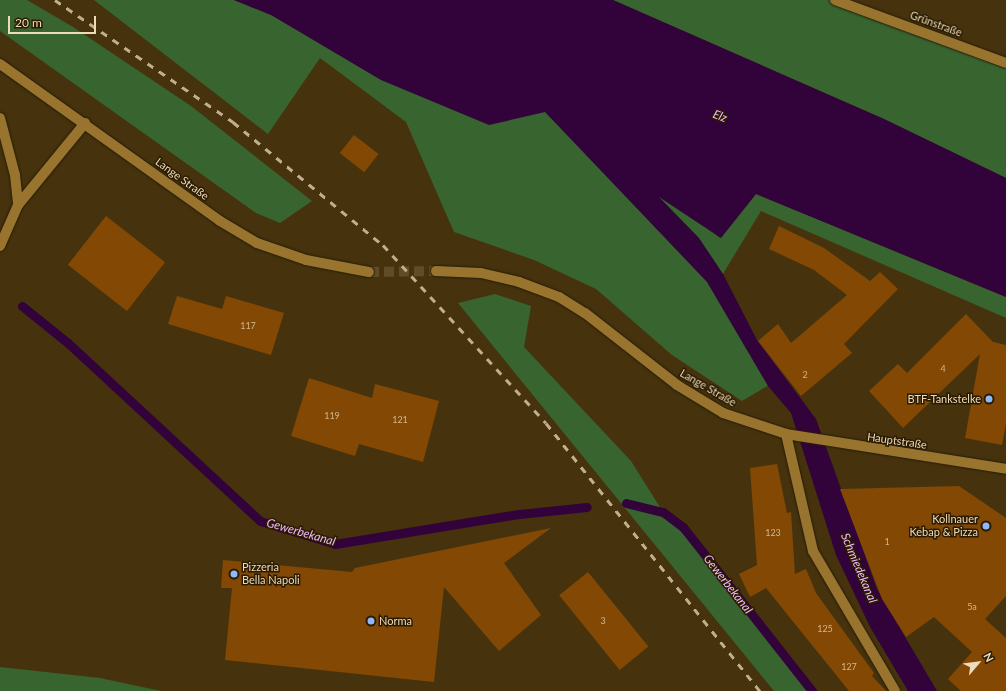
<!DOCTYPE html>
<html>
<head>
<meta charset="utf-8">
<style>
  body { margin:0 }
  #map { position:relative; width:1006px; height:691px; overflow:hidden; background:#46330e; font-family:Lato,sans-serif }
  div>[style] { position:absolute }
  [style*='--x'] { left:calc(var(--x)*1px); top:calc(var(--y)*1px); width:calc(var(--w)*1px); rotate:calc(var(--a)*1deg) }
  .green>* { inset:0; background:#386430 }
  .water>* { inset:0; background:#32023a }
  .stream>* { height:9px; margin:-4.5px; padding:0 4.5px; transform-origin:4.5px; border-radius:4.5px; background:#32023a }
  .building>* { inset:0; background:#824804; transform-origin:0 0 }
  .minor-tunnel>* { height:10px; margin-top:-5px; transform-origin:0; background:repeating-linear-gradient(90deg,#5f4c28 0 10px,transparent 0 15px) }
  .roads { filter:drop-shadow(0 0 1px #271c06) drop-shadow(0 0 1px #271c06) }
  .minor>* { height:10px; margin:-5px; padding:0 5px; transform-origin:5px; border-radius:5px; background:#98742f }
  .rail>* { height:3px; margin-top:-1.5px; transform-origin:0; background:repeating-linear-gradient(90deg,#c2af8d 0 7px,transparent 0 14px) }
  .dots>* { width:11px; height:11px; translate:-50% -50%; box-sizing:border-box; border:2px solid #2a1b00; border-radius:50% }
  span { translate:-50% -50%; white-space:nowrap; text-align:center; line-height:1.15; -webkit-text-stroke:3px #2a1b00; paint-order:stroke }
  .number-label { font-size:9px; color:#d3b68c }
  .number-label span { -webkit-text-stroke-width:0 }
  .street-label { font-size:11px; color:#eedbba }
  .poi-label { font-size:11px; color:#eedbba }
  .right { translate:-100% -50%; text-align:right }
  .left { translate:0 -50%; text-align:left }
  .water-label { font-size:12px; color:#f1b9fc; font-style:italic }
  .north { position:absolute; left:958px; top:643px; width:40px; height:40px; -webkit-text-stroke:3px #2a1b00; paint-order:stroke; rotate:62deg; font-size:11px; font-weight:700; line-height:16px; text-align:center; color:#eedbba }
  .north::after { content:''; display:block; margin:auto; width:14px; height:18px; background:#eedbba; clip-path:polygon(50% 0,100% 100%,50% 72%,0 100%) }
  .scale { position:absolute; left:8px; top:16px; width:88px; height:18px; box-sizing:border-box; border:2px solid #eedbba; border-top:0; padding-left:5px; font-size:12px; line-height:14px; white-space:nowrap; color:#eedbba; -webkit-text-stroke:3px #2a1b00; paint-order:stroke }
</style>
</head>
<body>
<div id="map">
  <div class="green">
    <i style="clip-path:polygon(0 0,27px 0,73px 27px,191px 106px,312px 201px,280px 223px,256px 213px,0 31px)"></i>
    <i style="clip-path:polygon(94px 0,234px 0,271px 15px,550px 100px,720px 238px,756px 194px,1006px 297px,1006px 318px,761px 211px,718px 282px,774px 382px,742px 401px,672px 355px,596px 289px,534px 260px,454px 232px,406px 122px,320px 58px,268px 134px)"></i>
    <i style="clip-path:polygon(613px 0,835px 0,1006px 63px,1006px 178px,884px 119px)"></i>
    <i style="clip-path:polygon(495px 294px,531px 306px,524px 347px,631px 461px,663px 512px,683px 527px,812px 691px,774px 691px,458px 303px)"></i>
    <i style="clip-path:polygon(0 667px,100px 678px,161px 691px,0 691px)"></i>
  </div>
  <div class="water">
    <i style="clip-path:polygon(234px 0,613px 0,884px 119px,1006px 178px,1006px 297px,756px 194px,721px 238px,659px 197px,699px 238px,723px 274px,757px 340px,816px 419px,877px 589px,937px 691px,908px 691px,870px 627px,836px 555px,791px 413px,768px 386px,707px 282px,545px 112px,489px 125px,381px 80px,271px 15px)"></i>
  </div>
  <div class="stream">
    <i style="--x:22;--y:306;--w:59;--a:38.8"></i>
    <i style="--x:68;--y:343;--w:262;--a:42.8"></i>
    <i style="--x:260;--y:521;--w:78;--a:17"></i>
    <i style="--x:335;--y:544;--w:186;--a:-9.3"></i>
    <i style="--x:519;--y:514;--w:68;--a:-5.9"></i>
    <i style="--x:626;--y:503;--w:38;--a:14"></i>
    <i style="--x:663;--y:512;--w:25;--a:37"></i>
    <i style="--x:683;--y:527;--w:209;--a:51.8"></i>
  </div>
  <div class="building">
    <i style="left:354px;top:135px;width:31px;height:23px;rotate:38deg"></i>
    <i style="left:106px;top:216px;width:75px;height:62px;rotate:38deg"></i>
    <i style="clip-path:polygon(779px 226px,824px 248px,870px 281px,880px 272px,898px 289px,844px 344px,852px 353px,801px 396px,758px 341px,778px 324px,791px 343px,847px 295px,814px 270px,769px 249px)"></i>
    <i style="clip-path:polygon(177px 296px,222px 309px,226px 296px,284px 313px,271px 355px,168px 324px)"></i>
    <i style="clip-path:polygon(966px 314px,993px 342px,1006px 345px,1006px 424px,1002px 445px,965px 438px,980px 354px,903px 428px,869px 391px,898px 364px,907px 373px)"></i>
    <i style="clip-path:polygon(309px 378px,372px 398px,375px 384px,439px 401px,423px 462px,359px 444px,355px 456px,291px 436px)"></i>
    <i style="clip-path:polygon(777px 464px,787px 513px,791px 512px,795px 574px,806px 569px,816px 593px,874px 673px,872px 676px,886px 691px,849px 691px,766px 588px,750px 597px,739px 574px,757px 565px,750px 468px)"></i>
    <i style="clip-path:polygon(959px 486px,1006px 518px,1006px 596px,985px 619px,1006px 638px,1006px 691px,961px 691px,948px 679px,972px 652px,934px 617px,906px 637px,882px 599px,840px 489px)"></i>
    <i style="clip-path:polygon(551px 528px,504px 563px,541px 615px,499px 651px,444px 587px,434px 682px,225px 660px,232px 588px,221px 588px,223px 560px,352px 572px,355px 568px)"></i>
    <i style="left:588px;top:572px;width:96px;height:37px;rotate:51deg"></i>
  </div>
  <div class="minor-tunnel">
    <i style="--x:369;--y:272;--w:67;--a:-0.9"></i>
  </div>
  <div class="roads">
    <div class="minor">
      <i style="--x:835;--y:0;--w:182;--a:20.2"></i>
      <i style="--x:0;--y:64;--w:270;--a:35.5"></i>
      <i style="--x:220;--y:221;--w:43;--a:30.7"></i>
      <i style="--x:257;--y:243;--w:52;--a:19.1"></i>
      <i style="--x:306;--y:260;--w:64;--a:10.8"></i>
      <i style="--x:0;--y:118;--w:59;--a:75.3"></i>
      <i style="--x:15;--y:175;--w:30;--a:84"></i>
      <i style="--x:0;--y:246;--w:45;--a:-66.3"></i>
      <i style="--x:18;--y:205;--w:106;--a:-50.7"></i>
      <i style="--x:436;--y:271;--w:45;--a:2.5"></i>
      <i style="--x:481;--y:273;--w:39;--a:13"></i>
      <i style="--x:519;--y:282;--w:43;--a:20.6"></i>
      <i style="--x:559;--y:297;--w:31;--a:32"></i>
      <i style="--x:585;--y:313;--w:117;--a:38"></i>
      <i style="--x:677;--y:385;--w:54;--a:31.3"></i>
      <i style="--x:723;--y:413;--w:66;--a:18.4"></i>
      <i style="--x:786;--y:434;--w:223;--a:9"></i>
      <i style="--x:786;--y:434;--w:120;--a:77"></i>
      <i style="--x:813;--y:551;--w:162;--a:59.6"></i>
    </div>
  </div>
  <div class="rail">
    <i style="--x:55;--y:0;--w:216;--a:34.4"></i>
    <i style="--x:233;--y:122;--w:194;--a:39.4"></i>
    <i style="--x:383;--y:245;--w:241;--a:47.5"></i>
    <i style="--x:546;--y:423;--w:343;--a:51.4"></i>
  </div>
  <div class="dots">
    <i style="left:989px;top:399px;background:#90b8fd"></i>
    <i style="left:986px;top:526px;background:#90b8fd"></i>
    <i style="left:234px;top:574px;background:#90b8fd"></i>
    <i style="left:371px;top:621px;background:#90b8fd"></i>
  </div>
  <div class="number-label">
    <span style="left:248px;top:326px">117</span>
    <span style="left:943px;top:369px">4</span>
    <span style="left:805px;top:375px">2</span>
    <span style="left:332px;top:416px">119</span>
    <span style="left:400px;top:420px">121</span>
    <span style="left:773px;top:533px">123</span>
    <span style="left:887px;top:542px">1</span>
    <span style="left:972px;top:607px">5a</span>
    <span style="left:603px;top:621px">3</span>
    <span style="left:825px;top:629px">125</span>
    <span style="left:849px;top:667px">127</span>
  </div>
  <div class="street-label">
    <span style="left:936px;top:24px;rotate:20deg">Grünstraße</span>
    <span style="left:182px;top:179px;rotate:36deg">Lange Straße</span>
    <span style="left:708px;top:388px;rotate:30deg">Lange Straße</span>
    <span style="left:897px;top:441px;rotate:8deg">Hauptstraße</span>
  </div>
  <div class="poi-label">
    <span class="right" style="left:981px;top:399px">BTF-Tankstelke</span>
    <span class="right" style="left:978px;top:526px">Kollnauer<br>Kebap &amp; Pizza</span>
    <span class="left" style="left:242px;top:574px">Pizzeria<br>Bella Napoli</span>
    <span class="left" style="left:379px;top:621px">Norma</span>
  </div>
  <div class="water-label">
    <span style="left:720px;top:116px;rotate:22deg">Elz</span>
    <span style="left:301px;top:532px;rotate:16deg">Gewerbekanal</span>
    <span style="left:859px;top:568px;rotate:67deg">Schmiedekanal</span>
    <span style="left:728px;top:584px;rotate:52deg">Gewerbekanal</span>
  </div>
  <div class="north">N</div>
  <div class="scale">20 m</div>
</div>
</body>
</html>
